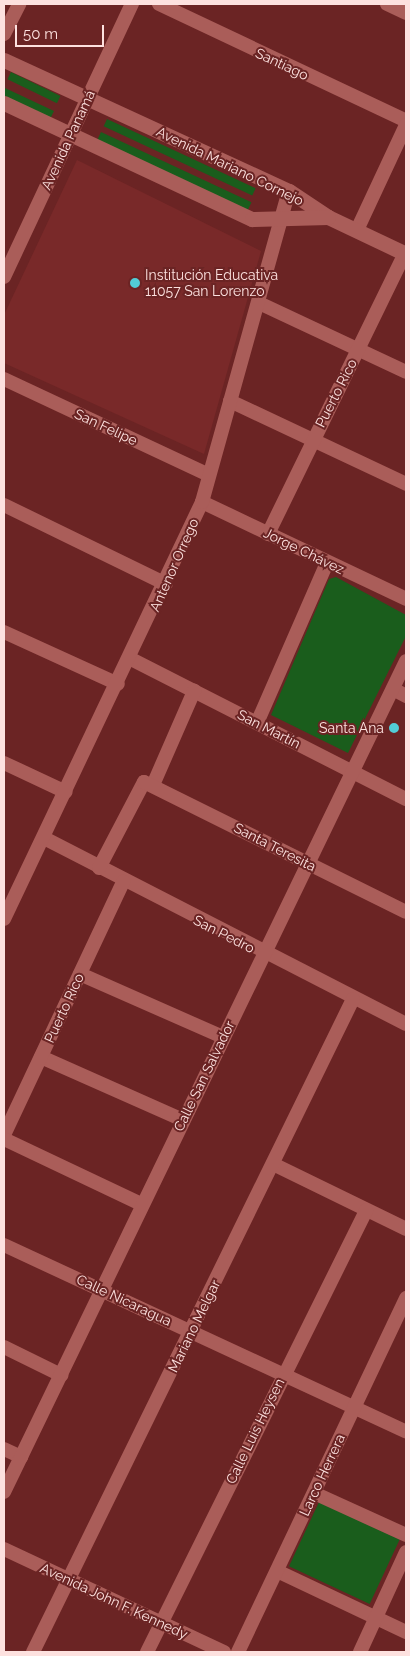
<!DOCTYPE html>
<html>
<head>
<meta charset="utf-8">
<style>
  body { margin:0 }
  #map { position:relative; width:410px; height:1656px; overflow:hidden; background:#6b2424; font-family:Raleway,sans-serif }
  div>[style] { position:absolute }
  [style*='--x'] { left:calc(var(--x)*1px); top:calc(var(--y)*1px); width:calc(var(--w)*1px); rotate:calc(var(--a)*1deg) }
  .built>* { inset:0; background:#792929 }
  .green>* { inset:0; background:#1a5d1c; transform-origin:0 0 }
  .street>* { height:14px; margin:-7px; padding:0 7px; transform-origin:7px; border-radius:7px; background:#aa5d59 }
  .secondary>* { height:15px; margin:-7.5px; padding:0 7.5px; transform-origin:7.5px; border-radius:7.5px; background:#aa5d59 }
  .dots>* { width:14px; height:14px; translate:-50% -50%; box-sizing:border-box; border:2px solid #6b2424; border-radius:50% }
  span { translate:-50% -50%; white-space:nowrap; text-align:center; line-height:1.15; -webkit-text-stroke:4px #6b2424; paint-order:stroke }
  .street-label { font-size:14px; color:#fde1df }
  .poi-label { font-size:14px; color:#fde1df }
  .left { translate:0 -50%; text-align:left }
  .right { translate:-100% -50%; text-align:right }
  .frame { position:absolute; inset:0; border:5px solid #fde1df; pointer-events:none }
  .scale { position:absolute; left:15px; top:25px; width:89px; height:22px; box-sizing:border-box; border:2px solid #fde1df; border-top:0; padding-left:6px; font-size:15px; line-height:18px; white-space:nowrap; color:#fde1df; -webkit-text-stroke:4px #6b2424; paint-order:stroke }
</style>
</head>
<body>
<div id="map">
  <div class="built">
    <i style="clip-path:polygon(77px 160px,261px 251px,204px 454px,4px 363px,4px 315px)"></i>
  </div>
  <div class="green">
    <i style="left:11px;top:72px;width:55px;height:8px;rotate:26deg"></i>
    <i style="clip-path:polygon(5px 88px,54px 111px,50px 119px,4px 96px)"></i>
    <i style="left:107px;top:119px;width:164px;height:8px;rotate:25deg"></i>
    <i style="left:101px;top:132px;width:166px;height:9px;rotate:25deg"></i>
    <i style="clip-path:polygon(336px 577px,406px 615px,406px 636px,348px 753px,271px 715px,329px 579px)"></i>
    <i style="left:319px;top:1502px;width:89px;height:71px;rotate:25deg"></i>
  </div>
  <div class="street">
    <i style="--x:159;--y:4;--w:273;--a:25.3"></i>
    <i style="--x:387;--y:4;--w:21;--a:25"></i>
    <i style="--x:4;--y:34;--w:34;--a:-63"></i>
    <i style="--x:357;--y:230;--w:116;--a:-65"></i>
    <i style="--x:4;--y:277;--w:302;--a:-64.9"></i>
    <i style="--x:259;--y:303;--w:162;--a:25.1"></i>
    <i style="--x:4;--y:379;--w:226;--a:25.1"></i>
    <i style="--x:230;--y:401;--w:195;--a:25.2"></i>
    <i style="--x:202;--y:502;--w:226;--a:25.4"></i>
    <i style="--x:4;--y:505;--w:180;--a:26"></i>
    <i style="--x:268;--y:534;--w:313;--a:-64"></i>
    <i style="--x:4;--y:632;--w:125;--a:24.5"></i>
    <i style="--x:131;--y:659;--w:309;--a:27"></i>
    <i style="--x:393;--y:689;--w:15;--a:28"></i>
    <i style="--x:257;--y:723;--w:175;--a:-66.4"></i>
    <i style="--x:4;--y:763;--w:68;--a:25.1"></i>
    <i style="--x:153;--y:785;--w:103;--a:-66.4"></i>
    <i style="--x:44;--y:838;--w:407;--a:27.2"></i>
    <i style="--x:99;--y:868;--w:97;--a:-62.4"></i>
    <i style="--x:144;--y:782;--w:292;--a:26.4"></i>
    <i style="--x:4;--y:919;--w:462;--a:-64.6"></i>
    <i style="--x:202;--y:502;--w:323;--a:-74.4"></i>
    <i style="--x:80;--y:974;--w:156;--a:23.8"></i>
    <i style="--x:41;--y:1057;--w:155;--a:23.9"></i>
    <i style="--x:4;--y:1135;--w:280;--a:-64.8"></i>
    <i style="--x:4;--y:1139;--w:152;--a:25.4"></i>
    <i style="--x:273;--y:1164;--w:148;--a:26"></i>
    <i style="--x:4;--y:1245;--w:443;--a:24.9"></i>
    <i style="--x:4;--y:1347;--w:64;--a:26.2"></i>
    <i style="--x:4;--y:1449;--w:19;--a:25"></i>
    <i style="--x:4;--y:1492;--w:923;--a:-64.18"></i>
    <i style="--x:314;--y:1493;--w:101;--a:24.5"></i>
    <i style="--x:4;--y:1549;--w:243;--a:25.1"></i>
    <i style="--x:277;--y:1571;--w:143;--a:25.3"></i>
    <i style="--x:33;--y:1652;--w:727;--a:-63.89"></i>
    <i style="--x:147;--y:1652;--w:493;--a:-63.6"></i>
    <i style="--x:238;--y:1652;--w:392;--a:-64.6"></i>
    <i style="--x:360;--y:1652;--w:110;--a:-65.3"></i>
  </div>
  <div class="secondary">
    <i style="--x:4;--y:60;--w:314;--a:24.7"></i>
    <i style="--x:289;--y:191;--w:47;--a:33.7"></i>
    <i style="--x:328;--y:217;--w:86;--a:25.4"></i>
    <i style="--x:4;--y:103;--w:274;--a:25.1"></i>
    <i style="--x:252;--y:219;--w:76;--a:-1.5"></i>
  </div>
  <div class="dots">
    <i style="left:135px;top:283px;background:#52ccd6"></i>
    <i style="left:394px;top:728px;background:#52ccd6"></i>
  </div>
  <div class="street-label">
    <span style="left:282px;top:64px;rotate:25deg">Santiago</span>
    <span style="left:68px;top:140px;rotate:-65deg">Avenida Panamá</span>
    <span style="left:230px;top:166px;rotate:26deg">Avenida Mariano Cornejo</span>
    <span style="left:336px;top:393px;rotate:-63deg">Puerto Rico</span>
    <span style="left:106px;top:427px;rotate:25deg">San Felipe</span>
    <span style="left:304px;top:551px;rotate:26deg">Jorge Chávez</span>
    <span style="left:174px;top:565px;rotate:-66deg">Antenor Orrego</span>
    <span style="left:269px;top:729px;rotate:27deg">San Martín</span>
    <span style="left:275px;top:847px;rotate:27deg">Santa Teresita</span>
    <span style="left:224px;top:934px;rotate:27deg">San Pedro</span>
    <span style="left:64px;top:1008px;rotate:-65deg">Puerto Rico</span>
    <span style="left:204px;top:1076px;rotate:-64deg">Calle San Salvador</span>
    <span style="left:124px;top:1300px;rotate:25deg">Calle Nicaragua</span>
    <span style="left:194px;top:1326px;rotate:-64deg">Mariano Melgar</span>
    <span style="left:255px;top:1431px;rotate:-64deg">Calle Luis Heysen</span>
    <span style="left:322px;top:1475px;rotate:-65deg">Larco Herrera</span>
    <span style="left:114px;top:1601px;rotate:25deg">Avenida John F. Kennedy</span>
  </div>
  <div class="poi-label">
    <span class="left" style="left:145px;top:283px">Institución Educativa<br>11057 San Lorenzo</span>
    <span class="right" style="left:384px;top:728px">Santa Ana</span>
  </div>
  <div class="frame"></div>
  <div class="scale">50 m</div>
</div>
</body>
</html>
